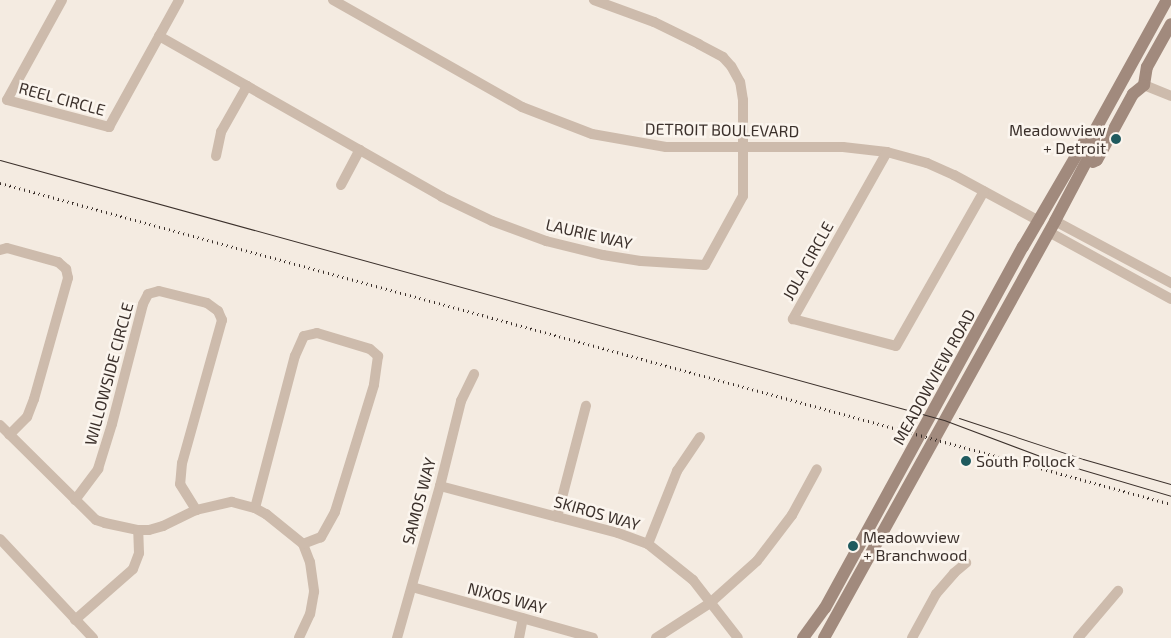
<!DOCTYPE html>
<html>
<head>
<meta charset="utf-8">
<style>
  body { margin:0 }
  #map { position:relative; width:1171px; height:638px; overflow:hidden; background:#f4ebe1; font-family:"Exo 2",sans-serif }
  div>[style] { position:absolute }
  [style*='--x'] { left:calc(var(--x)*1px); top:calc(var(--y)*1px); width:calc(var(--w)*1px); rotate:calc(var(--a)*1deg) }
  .minor>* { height:10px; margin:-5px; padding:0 5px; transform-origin:5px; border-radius:5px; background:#cdbbac }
  .secondary>* { height:12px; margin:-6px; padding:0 6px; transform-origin:6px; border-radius:6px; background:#a18a7d }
  .tram>* { height:1px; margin:-0.5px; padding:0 0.5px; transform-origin:0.5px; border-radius:0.5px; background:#3b302b }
  .rail>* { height:2.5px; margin-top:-1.25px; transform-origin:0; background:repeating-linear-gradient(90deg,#3b302b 0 1px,transparent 0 5px) }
  .dots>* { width:14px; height:14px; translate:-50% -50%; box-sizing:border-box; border:2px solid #fbf5ee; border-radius:50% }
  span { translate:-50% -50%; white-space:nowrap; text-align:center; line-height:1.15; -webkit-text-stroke:5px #fbf5ee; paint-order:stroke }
  .street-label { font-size:16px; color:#3b302b }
  .poi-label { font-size:16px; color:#3b302b }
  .right { translate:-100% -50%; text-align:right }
  .left { translate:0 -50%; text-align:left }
</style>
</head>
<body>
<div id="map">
  <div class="minor">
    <i style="--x:62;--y:0;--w:114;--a:118.8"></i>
    <i style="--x:7;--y:100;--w:106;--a:14.8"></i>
    <i style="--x:109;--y:127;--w:145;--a:-61.1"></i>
    <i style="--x:333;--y:0;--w:217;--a:29.5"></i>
    <i style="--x:522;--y:107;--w:75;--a:21.1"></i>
    <i style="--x:592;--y:134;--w:75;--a:10"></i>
    <i style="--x:666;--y:147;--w:177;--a:0"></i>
    <i style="--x:843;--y:147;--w:44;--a:6.5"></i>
    <i style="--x:887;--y:152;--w:41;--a:15.4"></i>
    <i style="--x:927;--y:163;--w:30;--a:24"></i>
    <i style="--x:954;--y:175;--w:97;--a:28.4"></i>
    <i style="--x:159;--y:36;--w:326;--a:29.6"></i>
    <i style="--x:442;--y:197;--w:55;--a:25.6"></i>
    <i style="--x:492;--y:221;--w:58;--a:20.3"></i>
    <i style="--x:546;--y:241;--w:59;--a:13.8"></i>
    <i style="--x:603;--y:255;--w:38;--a:9"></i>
    <i style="--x:641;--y:261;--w:64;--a:3.6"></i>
    <i style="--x:705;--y:265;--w:79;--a:-61.2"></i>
    <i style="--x:743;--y:196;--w:96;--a:-90"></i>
    <i style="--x:743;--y:100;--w:18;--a:-99"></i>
    <i style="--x:740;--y:82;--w:18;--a:-119"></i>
    <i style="--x:731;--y:66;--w:12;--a:-132"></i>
    <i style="--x:723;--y:57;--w:27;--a:-152"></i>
    <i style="--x:699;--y:44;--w:50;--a:-153.9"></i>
    <i style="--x:654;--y:22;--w:64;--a:-159.9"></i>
    <i style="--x:1144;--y:85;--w:29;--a:22"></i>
    <i style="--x:887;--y:152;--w:192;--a:119.4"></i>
    <i style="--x:793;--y:319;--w:106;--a:14.7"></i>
    <i style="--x:896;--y:346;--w:178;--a:-60.4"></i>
    <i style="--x:216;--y:156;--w:25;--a:-78"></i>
    <i style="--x:221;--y:132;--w:53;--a:-60.5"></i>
    <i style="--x:341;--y:185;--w:40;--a:-62"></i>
    <i style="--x:1055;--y:221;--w:132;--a:28.1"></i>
    <i style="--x:1049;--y:232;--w:139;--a:28.8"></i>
    <i style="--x:0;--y:250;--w:7;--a:-16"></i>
    <i style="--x:7;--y:248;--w:53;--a:15.4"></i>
    <i style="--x:58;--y:262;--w:11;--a:41"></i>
    <i style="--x:66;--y:269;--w:9;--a:77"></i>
    <i style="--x:68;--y:278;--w:126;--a:105.7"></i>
    <i style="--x:34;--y:399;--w:19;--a:111"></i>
    <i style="--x:27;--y:417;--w:25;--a:135"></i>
    <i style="--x:0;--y:425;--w:135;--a:44.7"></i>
    <i style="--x:96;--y:520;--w:9;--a:18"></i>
    <i style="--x:105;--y:523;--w:34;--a:12"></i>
    <i style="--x:138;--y:530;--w:11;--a:0"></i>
    <i style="--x:149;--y:530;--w:15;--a:-16"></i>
    <i style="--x:163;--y:526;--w:37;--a:-26"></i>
    <i style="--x:196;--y:510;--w:37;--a:-13"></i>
    <i style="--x:232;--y:502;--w:24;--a:15"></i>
    <i style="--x:255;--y:508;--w:13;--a:29"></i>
    <i style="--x:266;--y:514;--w:48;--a:39"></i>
    <i style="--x:303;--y:544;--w:19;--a:69"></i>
    <i style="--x:310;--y:562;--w:30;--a:82"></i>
    <i style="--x:314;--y:592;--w:22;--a:100"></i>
    <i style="--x:310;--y:614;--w:26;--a:115"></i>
    <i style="--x:440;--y:486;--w:184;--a:14.8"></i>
    <i style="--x:618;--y:533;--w:32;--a:20"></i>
    <i style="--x:648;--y:544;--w:58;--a:38.7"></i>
    <i style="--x:693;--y:580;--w:73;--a:52.2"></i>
    <i style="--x:75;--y:500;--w:39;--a:-53"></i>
    <i style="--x:98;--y:469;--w:47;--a:-72.7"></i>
    <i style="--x:112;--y:424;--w:124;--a:-75.5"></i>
    <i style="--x:143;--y:304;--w:11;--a:-63"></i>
    <i style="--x:148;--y:294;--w:11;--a:-15"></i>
    <i style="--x:159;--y:291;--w:49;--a:14"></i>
    <i style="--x:207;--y:303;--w:14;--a:36"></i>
    <i style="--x:218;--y:311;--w:10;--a:66"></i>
    <i style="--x:222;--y:320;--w:148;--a:105.6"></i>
    <i style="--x:182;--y:463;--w:21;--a:95"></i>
    <i style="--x:180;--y:484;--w:31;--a:58"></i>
    <i style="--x:255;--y:508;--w:157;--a:-75.3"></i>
    <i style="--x:295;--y:356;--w:22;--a:-66"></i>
    <i style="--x:304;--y:336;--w:13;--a:-13"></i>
    <i style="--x:317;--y:333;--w:55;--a:16.8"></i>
    <i style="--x:370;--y:349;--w:11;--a:41"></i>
    <i style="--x:378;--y:356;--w:29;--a:98"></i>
    <i style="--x:374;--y:385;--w:133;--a:107.1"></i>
    <i style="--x:335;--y:512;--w:29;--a:119"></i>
    <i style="--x:321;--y:537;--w:19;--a:159"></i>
    <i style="--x:557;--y:517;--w:115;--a:-75.4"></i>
    <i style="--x:0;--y:539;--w:136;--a:46.8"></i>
    <i style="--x:648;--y:544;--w:79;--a:-68.3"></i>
    <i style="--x:677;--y:471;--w:41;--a:-55.9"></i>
    <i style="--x:412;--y:587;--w:188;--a:15.7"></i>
    <i style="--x:75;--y:620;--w:77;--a:-41.3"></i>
    <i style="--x:133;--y:569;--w:17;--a:-69"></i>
    <i style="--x:139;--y:553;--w:23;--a:-92"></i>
    <i style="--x:397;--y:638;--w:158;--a:-74.2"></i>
    <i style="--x:440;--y:486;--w:88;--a:-76.1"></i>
    <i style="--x:461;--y:401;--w:30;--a:-64"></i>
    <i style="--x:519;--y:638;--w:20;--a:-79"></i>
    <i style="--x:656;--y:638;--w:64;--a:-32.9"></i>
    <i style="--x:710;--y:603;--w:63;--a:-41.8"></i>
    <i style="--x:757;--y:561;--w:58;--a:-52.7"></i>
    <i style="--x:792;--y:515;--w:52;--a:-61.5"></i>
    <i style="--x:912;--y:638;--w:50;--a:-61.4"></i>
    <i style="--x:936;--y:594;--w:28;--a:-49"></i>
    <i style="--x:954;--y:573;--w:16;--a:-40"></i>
    <i style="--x:1078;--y:638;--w:62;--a:-49.6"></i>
  </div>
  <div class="secondary">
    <i style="--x:1144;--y:85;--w:18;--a:-81"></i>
    <i style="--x:1147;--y:67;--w:49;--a:-60.8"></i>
    <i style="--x:1093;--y:162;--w:4;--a:-27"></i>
    <i style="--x:1097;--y:160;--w:75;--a:-61.4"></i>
    <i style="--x:1133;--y:94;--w:14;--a:-39"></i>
    <i style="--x:803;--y:638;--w:37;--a:-54"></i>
    <i style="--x:825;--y:608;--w:412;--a:-61.3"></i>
    <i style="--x:1023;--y:247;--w:121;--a:-59.8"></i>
    <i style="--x:1084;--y:142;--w:14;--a:-45"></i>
    <i style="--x:1094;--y:132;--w:151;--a:-61.1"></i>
    <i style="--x:824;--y:638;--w:477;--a:-61"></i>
    <i style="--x:1055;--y:221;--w:84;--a:-62.2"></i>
    <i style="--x:1094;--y:147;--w:15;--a:-90"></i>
  </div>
  <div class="tram">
    <i style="--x:0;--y:160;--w:979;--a:15.4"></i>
    <i style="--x:944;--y:420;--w:116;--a:20.6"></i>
    <i style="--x:1053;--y:461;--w:123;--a:16.5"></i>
    <i style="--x:959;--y:418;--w:131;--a:18.3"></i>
    <i style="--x:1083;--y:459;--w:91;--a:15.9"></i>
  </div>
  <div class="rail">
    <i style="--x:0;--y:183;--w:1214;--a:15.33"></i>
  </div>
  <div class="dots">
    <i style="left:1116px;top:139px;background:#1f5a5e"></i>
    <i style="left:966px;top:461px;background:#1f5a5e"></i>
    <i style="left:853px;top:546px;background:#1f5a5e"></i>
  </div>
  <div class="street-label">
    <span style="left:62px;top:99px;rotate:15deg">REEL CIRCLE</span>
    <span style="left:722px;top:130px;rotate:1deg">DETROIT BOULEVARD</span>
    <span style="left:589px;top:234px;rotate:13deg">LAURIE WAY</span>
    <span style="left:808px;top:261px;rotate:-61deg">JOLA CIRCLE</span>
    <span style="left:109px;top:374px;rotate:-75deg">WILLOWSIDE CIRCLE</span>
    <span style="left:934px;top:377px;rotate:-61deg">MEADOWVIEW ROAD</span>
    <span style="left:419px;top:501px;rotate:-75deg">SAMOS WAY</span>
    <span style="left:597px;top:513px;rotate:16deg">SKIROS WAY</span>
    <span style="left:507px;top:598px;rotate:15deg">NIXOS WAY</span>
  </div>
  <div class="poi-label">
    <span class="right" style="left:1106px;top:139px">Meadowview<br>+ Detroit</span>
    <span class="left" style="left:976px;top:461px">South Pollock</span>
    <span class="left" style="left:863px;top:546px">Meadowview<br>+ Branchwood</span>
  </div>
</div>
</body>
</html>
